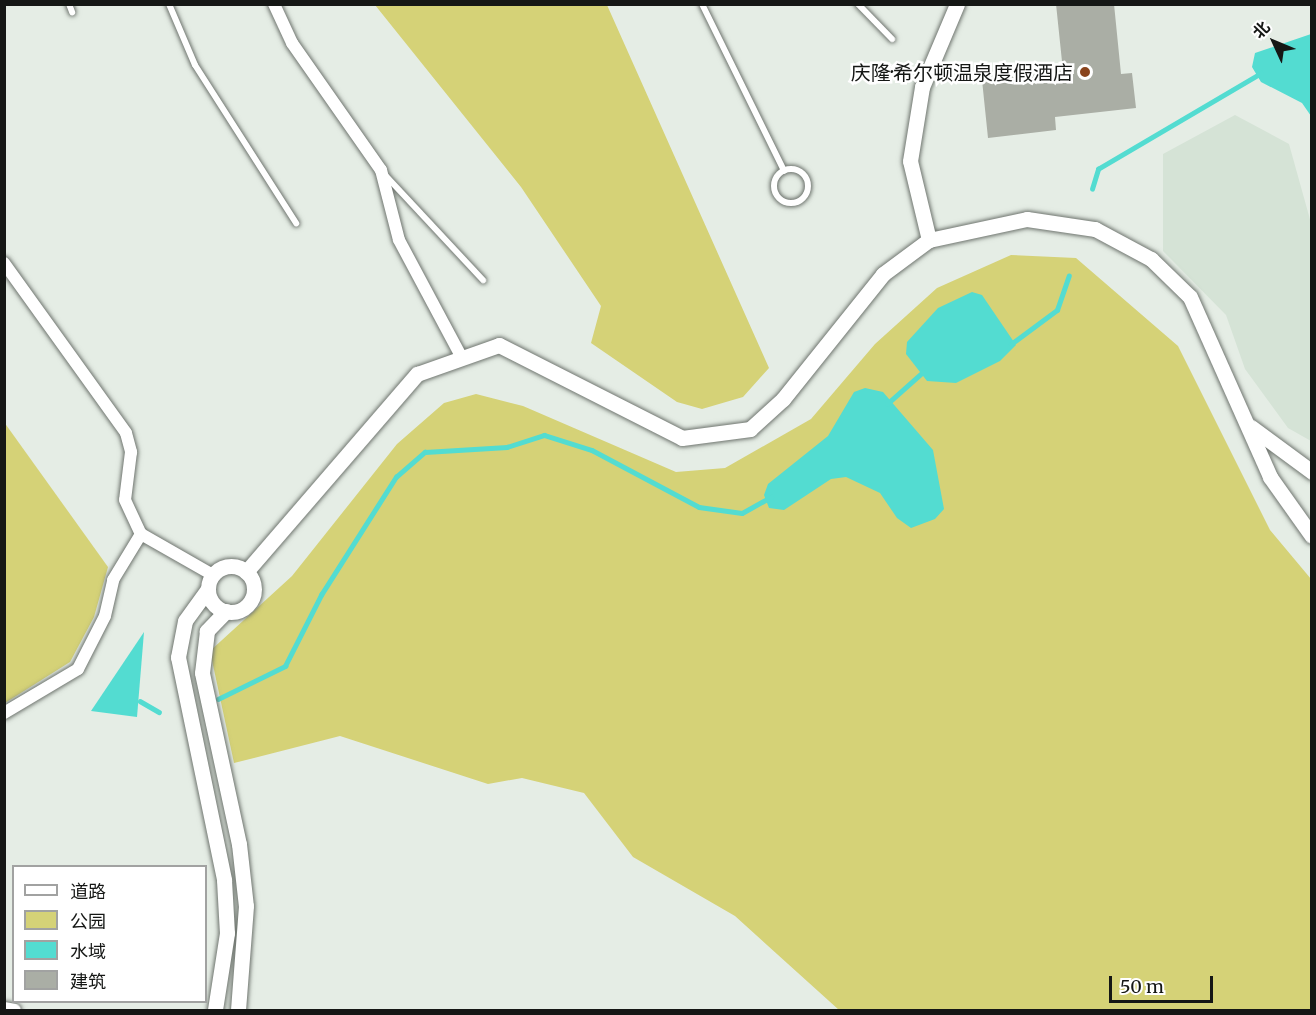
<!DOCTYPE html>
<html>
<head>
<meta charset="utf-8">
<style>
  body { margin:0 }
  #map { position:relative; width:1316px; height:1015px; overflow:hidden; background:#e5ede5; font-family:Merriweather,"Noto Sans SC",serif }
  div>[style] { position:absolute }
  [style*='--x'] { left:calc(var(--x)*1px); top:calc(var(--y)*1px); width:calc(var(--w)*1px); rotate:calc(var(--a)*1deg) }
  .built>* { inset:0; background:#d5e3d6 }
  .green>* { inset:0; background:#d5d277 }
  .water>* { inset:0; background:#53dcd1 }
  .stream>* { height:4.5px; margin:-2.25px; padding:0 2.25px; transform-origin:2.25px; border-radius:2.25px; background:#53dcd1 }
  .building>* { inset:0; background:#aaaea5 }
  .roads { filter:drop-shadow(0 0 2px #6f756f) drop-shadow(0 0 2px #6f756f) }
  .service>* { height:6px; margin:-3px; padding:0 3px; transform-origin:3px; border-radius:3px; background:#fff }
  .service>.ring { margin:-3px; padding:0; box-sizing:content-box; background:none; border:6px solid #fff; border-radius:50% }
  .minor>* { height:12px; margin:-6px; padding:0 6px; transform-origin:6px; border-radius:6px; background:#fff }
  .tertiary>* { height:15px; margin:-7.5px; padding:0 7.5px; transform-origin:7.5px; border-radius:7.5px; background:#fff }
  .tertiary>.ring { margin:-7.5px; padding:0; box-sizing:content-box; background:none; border:15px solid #fff; border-radius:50% }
  .dots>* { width:16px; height:16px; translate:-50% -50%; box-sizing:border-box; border:3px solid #fff; border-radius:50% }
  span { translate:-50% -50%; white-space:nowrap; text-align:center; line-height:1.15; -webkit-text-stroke:5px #fff; paint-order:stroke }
  .poi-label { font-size:20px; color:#151715 }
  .right { translate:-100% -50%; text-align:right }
  .frame { position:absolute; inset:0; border:6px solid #151715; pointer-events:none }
  .legend { position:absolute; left:12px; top:865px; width:195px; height:138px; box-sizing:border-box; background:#fff; border:2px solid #a1a2a1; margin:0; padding:8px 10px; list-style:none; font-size:18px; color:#151715 }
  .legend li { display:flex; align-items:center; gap:12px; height:30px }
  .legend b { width:30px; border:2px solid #a1a2a1 }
  .north { position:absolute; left:1244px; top:12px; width:60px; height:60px; -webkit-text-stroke:4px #fff; paint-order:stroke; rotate:314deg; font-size:16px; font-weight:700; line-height:24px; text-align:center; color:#151715 }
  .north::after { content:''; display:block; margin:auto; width:21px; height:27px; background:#151715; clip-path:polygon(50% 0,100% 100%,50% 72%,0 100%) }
  .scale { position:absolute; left:1109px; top:976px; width:104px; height:27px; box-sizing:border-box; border:3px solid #151715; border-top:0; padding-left:8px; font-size:18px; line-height:21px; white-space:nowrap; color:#151715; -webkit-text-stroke:4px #fff; paint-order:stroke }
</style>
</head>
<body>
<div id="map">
  <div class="built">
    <i style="clip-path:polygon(1235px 115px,1289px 144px,1311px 223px,1311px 441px,1288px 428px,1245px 369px,1226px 315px,1163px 251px,1163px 154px)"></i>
  </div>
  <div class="green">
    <i style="clip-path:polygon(375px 5px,607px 5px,769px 368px,743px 397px,702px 409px,677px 402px,591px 343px,601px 306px,521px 187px)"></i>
    <i style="clip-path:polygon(1011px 255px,1076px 258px,1178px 346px,1270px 530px,1311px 579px,1311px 1010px,839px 1010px,735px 916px,633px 857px,584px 793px,522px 778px,488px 784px,340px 736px,234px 763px,210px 651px,292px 576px,397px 444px,444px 403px,476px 394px,523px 406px,676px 472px,725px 468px,811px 419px,875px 344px,937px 288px)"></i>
    <i style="clip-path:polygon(4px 422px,108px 567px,94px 617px,70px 662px,5px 703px)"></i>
  </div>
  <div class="water">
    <i style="clip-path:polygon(1311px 34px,1312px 34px,1311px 116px,1302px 103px,1261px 82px,1252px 67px,1255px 53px)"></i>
    <i style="clip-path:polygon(972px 292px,982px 295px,1016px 345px,1000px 361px,956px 383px,927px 381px,906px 354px,907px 342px,938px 308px)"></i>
    <i style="clip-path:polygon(865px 388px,883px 392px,933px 450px,944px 509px,935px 519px,911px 528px,897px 518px,880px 493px,846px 477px,831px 479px,784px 510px,769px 508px,764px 495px,768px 484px,828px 436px,854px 392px)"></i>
    <i style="clip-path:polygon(144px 632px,137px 717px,91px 711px)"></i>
  </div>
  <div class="stream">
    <i style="--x:1092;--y:189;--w:21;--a:-73"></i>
    <i style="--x:1098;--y:169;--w:189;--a:-30.5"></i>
    <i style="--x:1011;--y:344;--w:57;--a:-36.5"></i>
    <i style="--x:1057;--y:310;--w:36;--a:-71"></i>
    <i style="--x:887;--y:404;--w:48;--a:-41.6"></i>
    <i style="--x:218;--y:699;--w:75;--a:-26.2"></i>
    <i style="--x:285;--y:666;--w:80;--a:-63.1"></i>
    <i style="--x:321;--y:595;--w:140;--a:-57.6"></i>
    <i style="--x:396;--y:477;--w:38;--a:-41"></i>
    <i style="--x:425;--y:452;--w:82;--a:-3.5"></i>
    <i style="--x:507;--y:447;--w:39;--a:-18"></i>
    <i style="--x:544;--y:435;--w:50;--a:17.4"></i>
    <i style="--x:592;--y:450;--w:121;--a:28"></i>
    <i style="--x:699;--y:507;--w:43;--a:7.9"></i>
    <i style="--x:742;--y:513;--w:33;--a:-29"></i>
    <i style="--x:140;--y:701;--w:22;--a:30"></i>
  </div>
  <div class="building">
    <i style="clip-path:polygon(1056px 4px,1114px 4px,1121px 74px,1132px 73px,1136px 108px,1055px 117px,1056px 130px,988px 138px,982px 80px,1063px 71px)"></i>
  </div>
  <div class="roads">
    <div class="service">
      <i style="--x:69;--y:4;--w:9;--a:69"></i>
      <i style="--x:169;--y:4;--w:66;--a:66.9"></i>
      <i style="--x:195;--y:65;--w:188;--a:57.4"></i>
      <i style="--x:702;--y:4;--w:186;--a:63.8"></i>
      <i style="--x:858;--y:4;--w:49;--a:45.8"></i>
      <i class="ring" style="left:774px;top:169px;width:28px;height:28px"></i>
      <i style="--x:385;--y:175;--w:144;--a:47"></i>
    </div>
    <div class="minor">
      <i style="--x:274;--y:4;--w:43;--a:65.2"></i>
      <i style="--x:292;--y:43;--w:155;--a:55"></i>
      <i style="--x:381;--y:170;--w:72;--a:75.6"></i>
      <i style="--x:399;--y:240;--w:134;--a:61.9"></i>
      <i style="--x:4;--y:263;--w:209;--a:54.3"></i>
      <i style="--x:126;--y:433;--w:20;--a:75"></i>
      <i style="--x:131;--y:452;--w:48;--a:97.1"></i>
      <i style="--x:125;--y:500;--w:38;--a:65"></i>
      <i style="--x:141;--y:534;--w:83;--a:29.7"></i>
      <i style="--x:4;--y:713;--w:86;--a:-30.7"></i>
      <i style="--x:78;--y:669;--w:59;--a:-63"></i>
      <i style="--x:105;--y:616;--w:37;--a:-77"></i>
      <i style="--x:113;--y:580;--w:54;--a:-58.7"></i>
      <i style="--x:4;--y:1008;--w:11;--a:10"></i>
    </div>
    <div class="tertiary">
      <i style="--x:929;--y:240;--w:81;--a:-103.5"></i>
      <i style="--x:910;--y:161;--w:75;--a:-80.8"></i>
      <i style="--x:922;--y:87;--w:90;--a:-67.1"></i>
      <i style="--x:1251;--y:427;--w:76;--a:36.4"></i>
      <i class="ring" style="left:208px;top:566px;width:31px;height:31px"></i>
      <i style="--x:246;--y:572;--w:262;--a:-49.2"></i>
      <i style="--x:417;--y:374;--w:87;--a:-19.5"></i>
      <i style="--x:499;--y:345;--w:205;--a:26.9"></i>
      <i style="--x:682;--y:438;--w:69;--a:-7.5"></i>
      <i style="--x:750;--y:429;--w:45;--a:-42.3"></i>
      <i style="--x:783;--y:399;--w:160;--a:-51.3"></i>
      <i style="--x:883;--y:274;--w:57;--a:-36.5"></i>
      <i style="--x:929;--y:240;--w:100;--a:-12.1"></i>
      <i style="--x:1027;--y:219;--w:69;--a:8.4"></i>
      <i style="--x:1095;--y:229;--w:64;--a:28.2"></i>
      <i style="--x:1151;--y:259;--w:54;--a:44.3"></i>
      <i style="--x:1190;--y:297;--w:197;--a:66"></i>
      <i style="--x:1270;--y:477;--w:72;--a:54.6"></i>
      <i style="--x:208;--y:589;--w:39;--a:126"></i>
      <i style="--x:185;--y:621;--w:37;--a:101"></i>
      <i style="--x:178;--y:657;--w:228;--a:78.3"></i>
      <i style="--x:224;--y:880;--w:53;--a:86.8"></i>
      <i style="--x:227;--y:933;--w:78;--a:98.9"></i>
      <i style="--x:226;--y:611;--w:28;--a:134"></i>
      <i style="--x:207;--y:631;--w:42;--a:96.8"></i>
      <i style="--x:202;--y:673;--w:175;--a:77.8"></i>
      <i style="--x:239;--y:844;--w:62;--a:83.6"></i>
      <i style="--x:246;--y:906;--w:104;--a:94.4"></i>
    </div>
  </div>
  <div class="dots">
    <i style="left:1085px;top:72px;background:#89441c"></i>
  </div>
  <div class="poi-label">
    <span class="right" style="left:1073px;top:72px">庆隆·希尔顿温泉度假酒店</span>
  </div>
  <div class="frame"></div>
  <ul class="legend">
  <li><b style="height:8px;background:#fff"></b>道路</li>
  <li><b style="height:16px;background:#d5d277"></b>公园</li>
  <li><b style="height:16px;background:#53dcd1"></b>水域</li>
  <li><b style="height:16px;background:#aaaea5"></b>建筑</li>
  </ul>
  <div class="north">北</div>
  <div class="scale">50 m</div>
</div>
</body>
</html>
